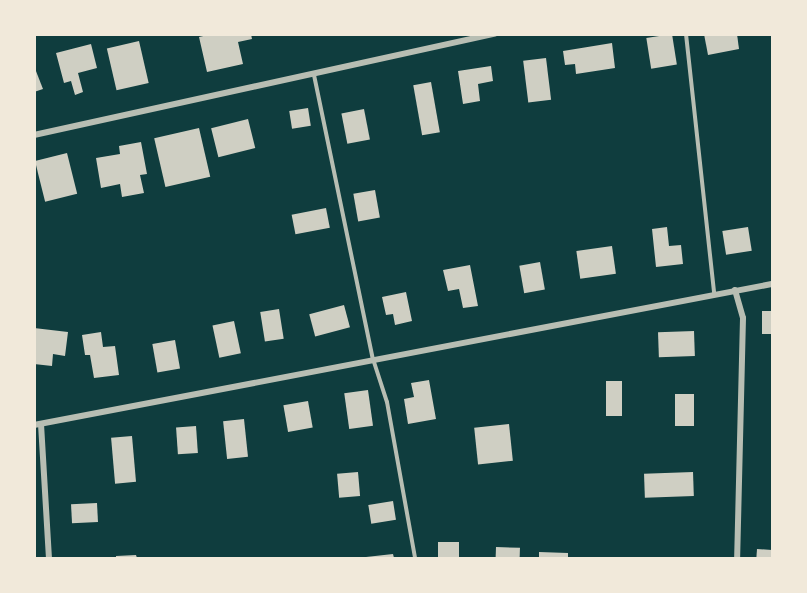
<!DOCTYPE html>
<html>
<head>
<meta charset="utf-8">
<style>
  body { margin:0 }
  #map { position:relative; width:807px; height:593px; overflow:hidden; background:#0f3d3e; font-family:"Work Sans",sans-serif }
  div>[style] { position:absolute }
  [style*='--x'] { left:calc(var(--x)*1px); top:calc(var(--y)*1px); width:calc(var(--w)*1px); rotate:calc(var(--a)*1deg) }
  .building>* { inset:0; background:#cfcfc3; transform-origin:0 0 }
  .service>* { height:4px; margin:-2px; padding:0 2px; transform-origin:2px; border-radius:2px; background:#b8beb3 }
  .minor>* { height:6px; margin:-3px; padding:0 3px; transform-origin:3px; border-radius:3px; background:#b8beb3 }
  span { translate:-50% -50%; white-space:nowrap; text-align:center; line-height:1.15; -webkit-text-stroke:6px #f1e9da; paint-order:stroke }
  .frame { position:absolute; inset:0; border:36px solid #f1e9da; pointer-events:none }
</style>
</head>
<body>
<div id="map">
  <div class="building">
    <i style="clip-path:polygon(212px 34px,251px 34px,252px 39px,238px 42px,243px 64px,207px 72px,199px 37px)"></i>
    <i style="left:672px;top:34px;width:31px;height:26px;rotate:81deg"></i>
    <i style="clip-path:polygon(704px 34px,737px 34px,739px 49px,708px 55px)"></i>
    <i style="left:139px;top:41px;width:43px;height:33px;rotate:77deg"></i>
    <i style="clip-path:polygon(612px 43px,615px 68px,576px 74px,575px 64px,565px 65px,563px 51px)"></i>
    <i style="clip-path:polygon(91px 44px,97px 68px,78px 73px,83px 92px,75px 95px,71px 81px,64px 83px,56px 53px)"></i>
    <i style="left:546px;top:58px;width:42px;height:23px;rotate:83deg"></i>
    <i style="clip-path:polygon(34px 66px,43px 89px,34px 92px)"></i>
    <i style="clip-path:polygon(491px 66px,493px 81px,478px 84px,480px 101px,463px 104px,458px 71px)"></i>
    <i style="left:431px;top:82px;width:51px;height:18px;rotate:80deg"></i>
    <i style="left:308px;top:108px;width:18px;height:19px;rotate:81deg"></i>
    <i style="left:364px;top:109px;width:31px;height:23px;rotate:79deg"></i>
    <i style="left:248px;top:119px;width:30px;height:38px;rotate:76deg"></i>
    <i style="left:199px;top:128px;width:50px;height:46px;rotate:77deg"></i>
    <i style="clip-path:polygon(141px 142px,147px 174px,140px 175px,144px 193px,122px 197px,120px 184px,101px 188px,96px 158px,120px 154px,119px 146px)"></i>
    <i style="left:67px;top:153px;width:42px;height:33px;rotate:76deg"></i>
    <i style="left:375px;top:190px;width:28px;height:22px;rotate:80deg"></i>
    <i style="left:326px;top:208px;width:20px;height:35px;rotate:79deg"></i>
    <i style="clip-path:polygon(667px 227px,669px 246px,681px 245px,683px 264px,656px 267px,652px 229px)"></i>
    <i style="left:748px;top:227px;width:24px;height:26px;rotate:81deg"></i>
    <i style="left:612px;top:246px;width:28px;height:36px;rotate:82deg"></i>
    <i style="left:540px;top:262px;width:28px;height:21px;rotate:80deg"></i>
    <i style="clip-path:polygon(470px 265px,478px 306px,463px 308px,459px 289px,448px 291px,443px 270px)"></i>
    <i style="clip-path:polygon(406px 292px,412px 321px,395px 325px,393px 314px,386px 315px,382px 297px)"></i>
    <i style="left:344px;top:305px;width:23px;height:36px;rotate:75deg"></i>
    <i style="left:279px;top:309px;width:30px;height:19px;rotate:81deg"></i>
    <i style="left:762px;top:311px;width:10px;height:23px"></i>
    <i style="left:234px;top:321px;width:33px;height:22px;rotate:78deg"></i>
    <i style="clip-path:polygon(34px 328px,68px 332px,65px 356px,53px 354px,52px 366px,34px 364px)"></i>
    <i style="left:694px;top:331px;width:25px;height:36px;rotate:88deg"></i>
    <i style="clip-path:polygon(101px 332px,103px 347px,115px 346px,119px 375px,94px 378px,90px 355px,85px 355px,82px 335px)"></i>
    <i style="left:175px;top:340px;width:29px;height:23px;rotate:80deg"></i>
    <i style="clip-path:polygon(429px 380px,436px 419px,408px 424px,404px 399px,414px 397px,411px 383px)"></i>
    <i style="left:606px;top:381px;width:16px;height:35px"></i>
    <i style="left:368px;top:390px;width:36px;height:24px;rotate:82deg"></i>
    <i style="left:675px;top:394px;width:19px;height:32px"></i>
    <i style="left:308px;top:401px;width:27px;height:25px;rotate:80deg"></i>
    <i style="left:244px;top:419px;width:38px;height:21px;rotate:84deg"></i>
    <i style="left:509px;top:424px;width:37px;height:35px;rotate:84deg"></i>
    <i style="left:196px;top:426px;width:27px;height:20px;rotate:86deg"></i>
    <i style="left:132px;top:436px;width:46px;height:21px;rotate:85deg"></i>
    <i style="left:358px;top:472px;width:24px;height:21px;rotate:85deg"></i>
    <i style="left:693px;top:472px;width:24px;height:49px;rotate:88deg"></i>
    <i style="left:393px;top:501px;width:19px;height:25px;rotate:81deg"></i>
    <i style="left:97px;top:503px;width:19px;height:26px;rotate:87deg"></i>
    <i style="left:438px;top:542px;width:21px;height:16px"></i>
    <i style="left:496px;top:547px;width:24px;height:11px;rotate:2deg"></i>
    <i style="left:757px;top:549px;width:15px;height:9px;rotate:4deg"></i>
    <i style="clip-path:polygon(539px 552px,568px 553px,568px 558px,539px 558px)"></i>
    <i style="clip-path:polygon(393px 554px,394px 558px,366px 558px,366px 557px)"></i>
    <i style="clip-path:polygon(136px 555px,137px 558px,116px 558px,116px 556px)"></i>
  </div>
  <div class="service">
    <i style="--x:686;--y:34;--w:261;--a:83.8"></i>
    <i style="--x:314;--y:75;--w:290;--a:78.3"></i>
    <i style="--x:373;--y:359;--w:45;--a:72"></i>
    <i style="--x:387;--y:402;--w:158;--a:79.8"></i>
  </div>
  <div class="minor">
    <i style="--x:34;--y:135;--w:472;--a:-12.4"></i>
    <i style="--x:735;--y:290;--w:29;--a:74"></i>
    <i style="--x:743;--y:318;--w:240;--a:91.4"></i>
    <i style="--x:41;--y:424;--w:134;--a:86.6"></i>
    <i style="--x:34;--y:425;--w:751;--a:-10.82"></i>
  </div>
  <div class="frame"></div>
</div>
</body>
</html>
